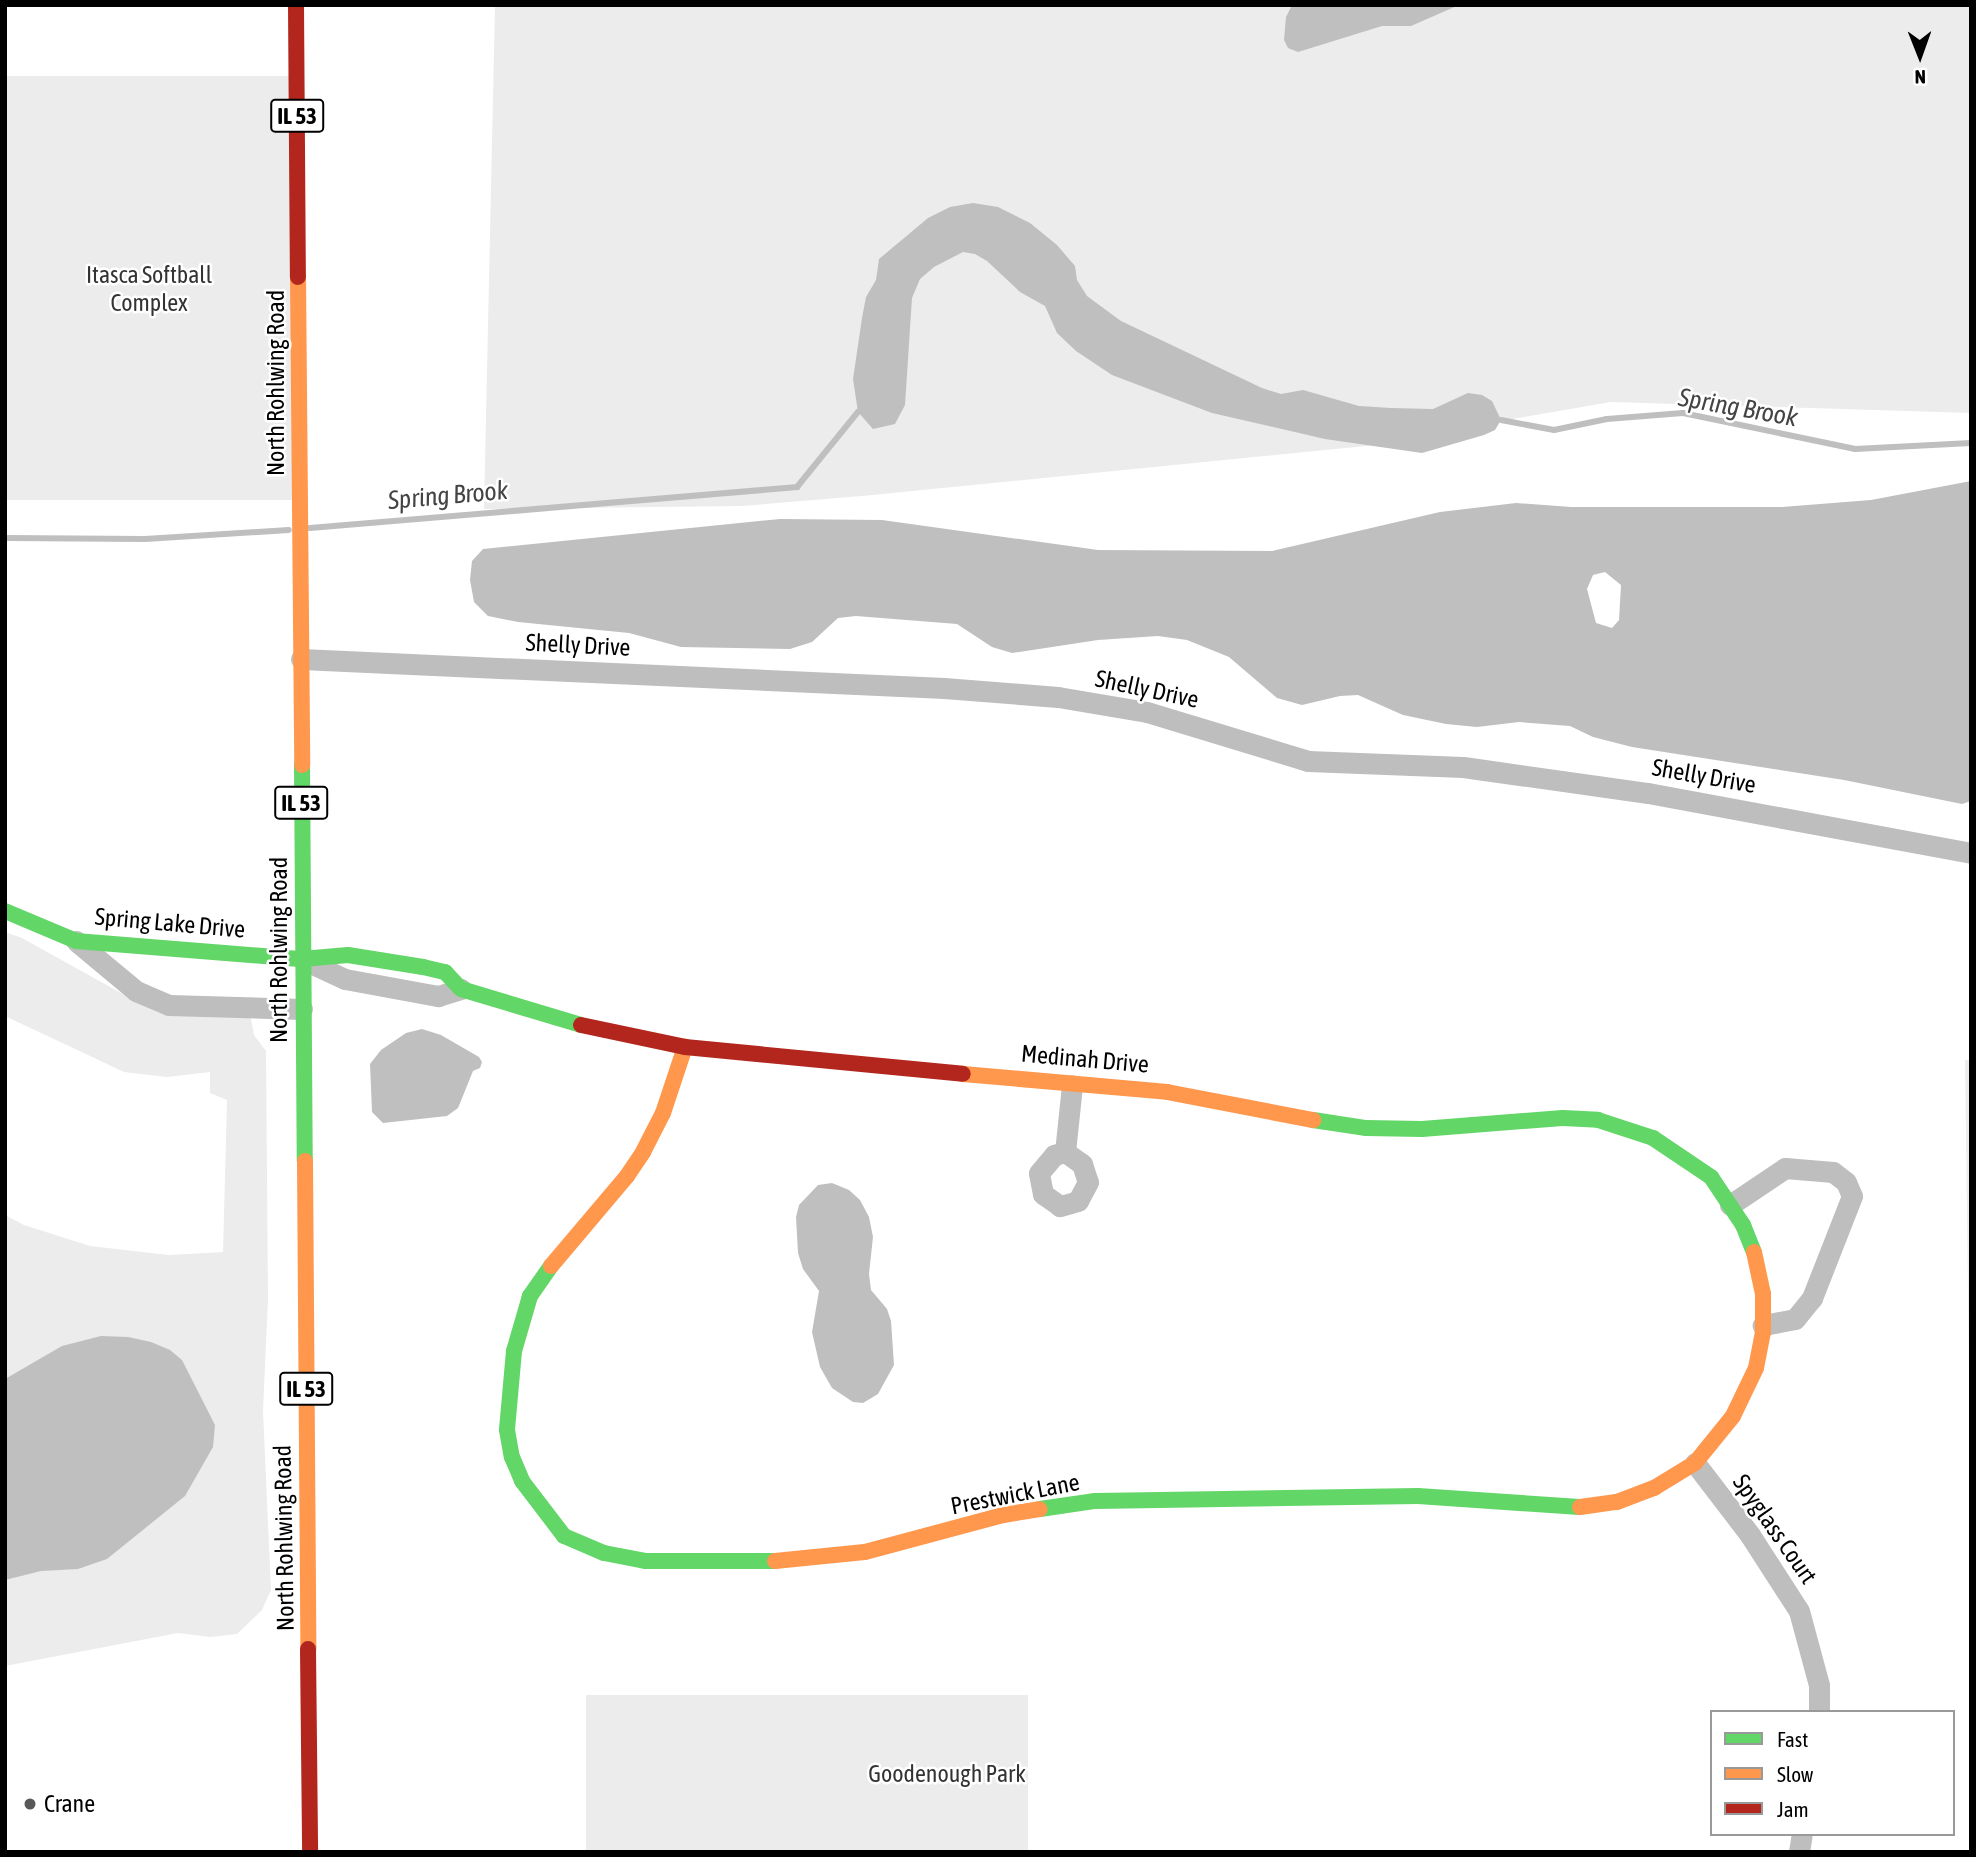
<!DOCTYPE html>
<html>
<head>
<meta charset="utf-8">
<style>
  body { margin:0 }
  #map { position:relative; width:1976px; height:1857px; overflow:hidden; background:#fff; font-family:"Asap Condensed",sans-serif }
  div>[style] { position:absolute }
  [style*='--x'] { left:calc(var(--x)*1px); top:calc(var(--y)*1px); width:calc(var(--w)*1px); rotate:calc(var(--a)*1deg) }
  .green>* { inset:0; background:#ececec; transform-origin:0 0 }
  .water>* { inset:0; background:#bfbfbf }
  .stream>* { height:6px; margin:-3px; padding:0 3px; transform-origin:3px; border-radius:3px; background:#bfbfbf }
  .street>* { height:21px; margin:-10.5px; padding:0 10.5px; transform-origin:10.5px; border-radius:10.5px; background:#bebebe }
  .fast>* { height:16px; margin:-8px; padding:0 8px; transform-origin:8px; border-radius:8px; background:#63d668 }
  .slow>* { height:16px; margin:-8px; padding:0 8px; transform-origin:8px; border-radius:8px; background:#ff974d }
  .jam>* { height:16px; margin:-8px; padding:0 8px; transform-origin:8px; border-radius:8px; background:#b3261e }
  .dots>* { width:19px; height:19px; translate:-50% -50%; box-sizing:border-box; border:4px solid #fff; border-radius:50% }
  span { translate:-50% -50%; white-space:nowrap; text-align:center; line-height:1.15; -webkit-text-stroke:5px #fff; paint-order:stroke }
  .shield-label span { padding:2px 5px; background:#fff; border:2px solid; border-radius:5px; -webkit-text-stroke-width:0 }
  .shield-label { font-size:23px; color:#000; font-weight:700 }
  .park-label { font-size:24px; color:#333 }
  .street-label { font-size:24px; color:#000 }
  .poi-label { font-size:24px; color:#000 }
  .left { translate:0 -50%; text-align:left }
  .water-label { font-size:26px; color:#444; font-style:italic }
  .frame { position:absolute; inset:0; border:7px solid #000; pointer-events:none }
  .legend { position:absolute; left:1710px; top:1710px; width:245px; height:126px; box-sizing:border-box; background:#fff; border:2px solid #999; margin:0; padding:9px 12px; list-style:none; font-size:21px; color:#000 }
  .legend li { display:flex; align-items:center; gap:14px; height:35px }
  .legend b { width:35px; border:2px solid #999 }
  .north { position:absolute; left:1885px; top:21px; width:70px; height:70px; -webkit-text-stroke:5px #fff; paint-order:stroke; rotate:179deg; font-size:19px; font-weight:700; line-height:28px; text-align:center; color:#000 }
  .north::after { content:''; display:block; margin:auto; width:24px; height:32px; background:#000; clip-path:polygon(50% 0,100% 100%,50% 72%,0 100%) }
</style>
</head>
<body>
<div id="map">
  <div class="green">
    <i style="clip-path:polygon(495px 5px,1971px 5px,1971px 413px,1611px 402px,1478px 425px,1427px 440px,862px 496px,742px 506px,484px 509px)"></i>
    <i style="left:5px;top:76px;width:287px;height:424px"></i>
    <i style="clip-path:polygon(5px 932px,22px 938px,139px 1003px,250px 1013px,254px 1035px,266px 1051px,268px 1299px,263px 1411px,271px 1590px,262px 1610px,237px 1634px,210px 1637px,178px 1633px,5px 1666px,5px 1215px,24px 1225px,90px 1246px,169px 1255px,223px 1252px,227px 1100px,210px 1093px,210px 1072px,167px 1077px,124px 1072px,5px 1016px)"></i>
    <i style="clip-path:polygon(1965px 1060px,1971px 1060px,1971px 1527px)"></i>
    <i style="left:1028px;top:1695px;width:157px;height:442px;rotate:90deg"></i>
  </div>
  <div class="water">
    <i style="clip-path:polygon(1292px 5px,1459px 5px,1411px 26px,1382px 26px,1298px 52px,1288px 48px,1284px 40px,1286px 17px)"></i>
    <i style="clip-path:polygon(973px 203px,998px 207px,1030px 223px,1057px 245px,1075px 266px,1077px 280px,1087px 296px,1121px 321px,1262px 388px,1281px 394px,1303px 390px,1359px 406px,1391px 408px,1433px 409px,1468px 393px,1482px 395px,1492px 401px,1501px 420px,1495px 430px,1484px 435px,1422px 453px,1325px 439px,1212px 413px,1112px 375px,1076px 351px,1057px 333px,1045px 306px,1020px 292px,987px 261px,975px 254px,963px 252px,934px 267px,920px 279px,912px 298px,905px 405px,895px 424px,873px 429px,858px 412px,853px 379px,862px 318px,866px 297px,876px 280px,879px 259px,928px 218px,950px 207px)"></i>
    <i style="clip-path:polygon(evenodd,1971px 481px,1971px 801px,1962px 804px,1844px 780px,1632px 747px,1593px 737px,1570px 726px,1519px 722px,1477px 727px,1446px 724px,1403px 715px,1358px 695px,1340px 696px,1302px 705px,1277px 698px,1229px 657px,1187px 640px,1158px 636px,1098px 640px,1012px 653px,992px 647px,957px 624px,856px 616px,838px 618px,812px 642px,790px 649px,681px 647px,629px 633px,518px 622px,488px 616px,474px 602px,470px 580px,472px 561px,483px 549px,780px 519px,882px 520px,1098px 550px,1272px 551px,1440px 512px,1516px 503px,1571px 507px,1782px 507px,1871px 500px,1971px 481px,1605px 572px,1621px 585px,1619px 620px,1612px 628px,1596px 623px,1587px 589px,1593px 575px,1605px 572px)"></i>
    <i style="clip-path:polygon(422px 1029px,441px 1035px,479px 1057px,482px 1062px,480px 1068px,473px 1071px,458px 1108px,447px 1116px,383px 1123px,372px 1112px,370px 1064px,381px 1050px,406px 1033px)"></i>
    <i style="clip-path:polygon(832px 1183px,849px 1190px,860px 1200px,869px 1217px,873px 1237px,869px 1274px,871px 1290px,887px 1309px,891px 1321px,894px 1365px,878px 1394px,863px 1403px,853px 1402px,832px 1388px,820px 1367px,812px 1332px,819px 1291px,803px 1269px,798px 1253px,796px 1217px,799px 1205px,818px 1185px)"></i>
    <i style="clip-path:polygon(101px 1336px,128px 1337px,151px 1342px,170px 1350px,182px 1360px,215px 1425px,213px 1447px,185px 1496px,107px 1559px,78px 1569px,41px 1571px,5px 1580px,5px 1379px,62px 1346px)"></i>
  </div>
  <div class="stream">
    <i style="--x:1501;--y:420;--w:54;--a:10.7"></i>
    <i style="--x:1554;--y:430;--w:54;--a:-11.7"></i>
    <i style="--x:1607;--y:419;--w:76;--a:-4.5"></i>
    <i style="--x:1683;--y:413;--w:176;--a:11.8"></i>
    <i style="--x:1855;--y:449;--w:116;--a:-3"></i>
    <i style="--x:310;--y:528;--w:489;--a:-4.8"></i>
    <i style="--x:797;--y:487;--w:97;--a:-50.9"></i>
    <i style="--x:5;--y:538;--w:140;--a:0.4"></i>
    <i style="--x:145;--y:539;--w:144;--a:-3.6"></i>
  </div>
  <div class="street">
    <i style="--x:301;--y:659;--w:644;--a:2.58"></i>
    <i style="--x:944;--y:688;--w:114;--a:4.5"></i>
    <i style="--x:1058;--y:697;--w:90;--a:9.6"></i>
    <i style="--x:1147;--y:712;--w:168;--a:16.9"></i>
    <i style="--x:1308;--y:761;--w:155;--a:2.2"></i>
    <i style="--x:1463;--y:767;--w:187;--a:8"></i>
    <i style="--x:1648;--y:793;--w:329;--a:10.5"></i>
    <i style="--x:76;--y:941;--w:78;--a:39.8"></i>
    <i style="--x:136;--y:991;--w:36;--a:23"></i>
    <i style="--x:169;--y:1005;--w:133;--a:1.7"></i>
    <i style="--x:304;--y:960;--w:45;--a:24.9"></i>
    <i style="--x:345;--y:979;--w:95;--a:10.4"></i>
    <i style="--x:438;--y:996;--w:24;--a:-17"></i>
    <i style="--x:1065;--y:1152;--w:21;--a:35"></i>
    <i style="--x:1082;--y:1164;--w:19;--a:72"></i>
    <i style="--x:1088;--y:1182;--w:21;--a:118"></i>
    <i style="--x:1078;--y:1201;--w:19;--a:164"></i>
    <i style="--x:1060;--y:1206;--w:21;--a:-145"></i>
    <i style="--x:1043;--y:1194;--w:21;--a:-101"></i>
    <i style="--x:1039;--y:1173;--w:23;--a:-50"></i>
    <i style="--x:1054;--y:1155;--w:11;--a:-15"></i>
    <i style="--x:1065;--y:1152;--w:67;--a:-84"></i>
    <i style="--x:1730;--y:1205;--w:66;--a:-33.9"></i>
    <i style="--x:1785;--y:1168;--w:48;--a:4.8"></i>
    <i style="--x:1833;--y:1172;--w:16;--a:38"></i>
    <i style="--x:1846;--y:1182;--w:15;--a:67"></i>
    <i style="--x:1852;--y:1196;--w:110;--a:111.4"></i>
    <i style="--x:1812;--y:1298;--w:27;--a:129"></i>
    <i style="--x:1795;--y:1319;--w:33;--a:169"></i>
    <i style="--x:1695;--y:1463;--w:91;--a:52.6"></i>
    <i style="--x:1750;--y:1535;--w:90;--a:57.2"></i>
    <i style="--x:1799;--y:1611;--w:77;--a:74.9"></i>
    <i style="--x:1819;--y:1685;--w:27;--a:90"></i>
    <i style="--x:1799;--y:1852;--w:18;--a:-81"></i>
  </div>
  <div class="fast">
    <i style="--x:302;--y:765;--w:396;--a:89.6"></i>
    <i style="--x:5;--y:911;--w:77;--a:22.9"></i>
    <i style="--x:76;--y:941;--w:227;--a:4.6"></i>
    <i style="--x:302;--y:959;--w:46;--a:-5"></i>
    <i style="--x:348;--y:955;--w:76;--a:9.1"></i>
    <i style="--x:423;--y:967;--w:23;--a:13"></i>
    <i style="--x:445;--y:972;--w:23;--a:47"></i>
    <i style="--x:461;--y:989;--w:125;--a:16.7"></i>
    <i style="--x:1313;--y:1120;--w:54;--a:8.6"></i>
    <i style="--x:1366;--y:1128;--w:56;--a:1"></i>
    <i style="--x:1422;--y:1129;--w:141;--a:-4.5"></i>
    <i style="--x:1563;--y:1118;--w:35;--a:3"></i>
    <i style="--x:1598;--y:1120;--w:58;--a:18.1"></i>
    <i style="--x:1653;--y:1138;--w:70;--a:33.9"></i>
    <i style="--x:1711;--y:1177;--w:58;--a:56.3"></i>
    <i style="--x:1743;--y:1225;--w:29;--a:68"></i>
    <i style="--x:551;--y:1266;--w:37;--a:125"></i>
    <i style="--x:530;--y:1296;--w:57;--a:106.2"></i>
    <i style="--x:514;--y:1351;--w:79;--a:95.1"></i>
    <i style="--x:507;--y:1430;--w:27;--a:80"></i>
    <i style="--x:512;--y:1457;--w:26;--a:67"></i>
    <i style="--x:522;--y:1481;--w:69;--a:52.6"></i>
    <i style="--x:564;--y:1536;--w:43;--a:23"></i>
    <i style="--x:604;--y:1553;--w:43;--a:10.8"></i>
    <i style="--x:646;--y:1561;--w:129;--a:0"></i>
    <i style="--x:1040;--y:1509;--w:56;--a:-8.3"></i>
    <i style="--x:1095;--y:1501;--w:323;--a:-0.9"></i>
    <i style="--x:1418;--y:1496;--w:162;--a:3.9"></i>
  </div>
  <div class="slow">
    <i style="--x:298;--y:277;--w:488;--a:89.5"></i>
    <i style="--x:963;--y:1074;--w:205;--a:5"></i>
    <i style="--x:1167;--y:1092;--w:149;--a:10.9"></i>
    <i style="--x:305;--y:1161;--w:488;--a:89.6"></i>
    <i style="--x:551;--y:1266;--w:118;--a:-49.8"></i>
    <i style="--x:627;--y:1176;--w:29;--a:-56"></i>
    <i style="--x:643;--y:1152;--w:44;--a:-62.9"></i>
    <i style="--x:663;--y:1113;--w:70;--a:-71.6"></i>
    <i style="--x:1580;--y:1507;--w:37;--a:-8"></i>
    <i style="--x:1617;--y:1502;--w:40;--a:-21"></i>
    <i style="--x:1654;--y:1488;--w:48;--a:-31.4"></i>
    <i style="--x:1695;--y:1463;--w:60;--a:-51"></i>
    <i style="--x:1733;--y:1416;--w:53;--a:-64.4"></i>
    <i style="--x:1756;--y:1368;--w:37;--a:-79"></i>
    <i style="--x:1763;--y:1332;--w:38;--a:-90"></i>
    <i style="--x:1763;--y:1294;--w:43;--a:-102.1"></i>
    <i style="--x:775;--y:1561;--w:90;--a:-5.7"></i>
    <i style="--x:865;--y:1552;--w:143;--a:-15"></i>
    <i style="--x:1003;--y:1515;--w:37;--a:-9"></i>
  </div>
  <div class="jam">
    <i style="--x:296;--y:5;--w:272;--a:89.6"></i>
    <i style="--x:581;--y:1025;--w:106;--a:11.9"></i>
    <i style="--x:685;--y:1047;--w:279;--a:5.5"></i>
    <i style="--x:308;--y:1649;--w:203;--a:89.4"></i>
  </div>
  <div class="dots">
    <i style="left:30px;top:1804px;background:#595959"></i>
  </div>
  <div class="shield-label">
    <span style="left:297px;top:116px">IL 53</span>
    <span style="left:301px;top:803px">IL 53</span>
    <span style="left:306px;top:1389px">IL 53</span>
  </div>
  <div class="park-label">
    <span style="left:149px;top:289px">Itasca Softball<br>Complex</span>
    <span style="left:947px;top:1774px">Goodenough Park</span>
  </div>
  <div class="street-label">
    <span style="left:276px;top:383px;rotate:-90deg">North Rohlwing Road</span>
    <span style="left:578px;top:645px;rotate:3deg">Shelly Drive</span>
    <span style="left:1147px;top:689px;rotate:12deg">Shelly Drive</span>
    <span style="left:1704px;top:776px;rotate:10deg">Shelly Drive</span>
    <span style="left:170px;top:923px;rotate:5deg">Spring Lake Drive</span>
    <span style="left:279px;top:950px;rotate:-90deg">North Rohlwing Road</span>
    <span style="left:1085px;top:1059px;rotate:5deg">Medinah Drive</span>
    <span style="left:1015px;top:1494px;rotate:-11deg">Prestwick Lane</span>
    <span style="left:1775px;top:1529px;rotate:55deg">Spyglass Court</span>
    <span style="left:284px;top:1538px;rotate:-91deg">North Rohlwing Road</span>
  </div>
  <div class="poi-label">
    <span class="left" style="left:44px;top:1804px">Crane</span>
  </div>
  <div class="water-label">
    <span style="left:1738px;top:408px;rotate:10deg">Spring Brook</span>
    <span style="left:448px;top:496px;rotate:-5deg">Spring Brook</span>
  </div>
  <div class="frame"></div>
  <ul class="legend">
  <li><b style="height:9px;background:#63d668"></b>Fast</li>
  <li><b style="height:9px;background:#ff974d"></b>Slow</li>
  <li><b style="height:9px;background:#b3261e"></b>Jam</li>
  </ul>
  <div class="north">N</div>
</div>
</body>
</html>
